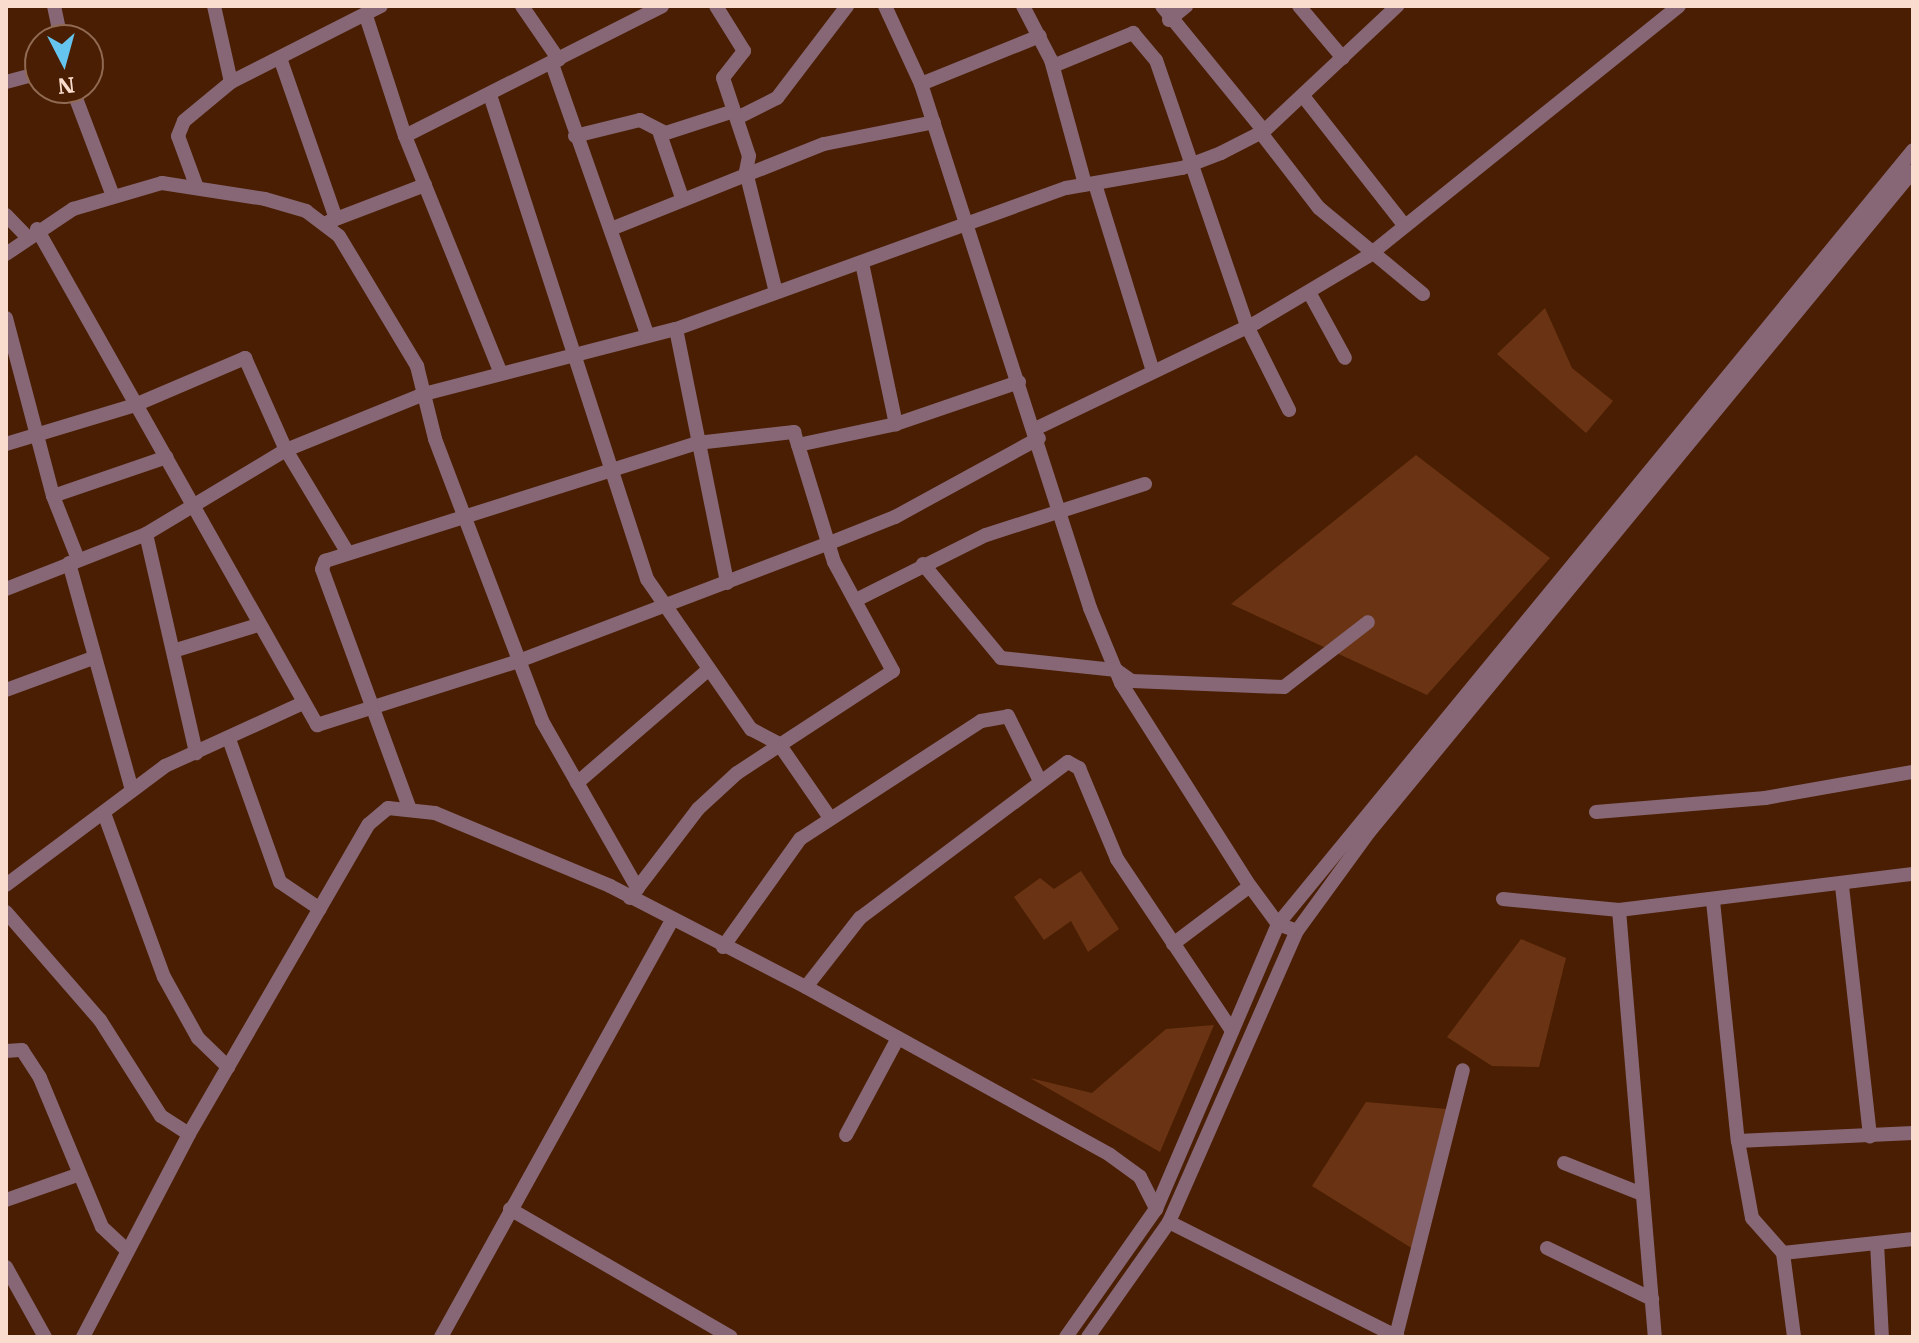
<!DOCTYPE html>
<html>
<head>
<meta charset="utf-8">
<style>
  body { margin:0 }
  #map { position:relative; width:1919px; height:1343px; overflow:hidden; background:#4a1e02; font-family:"IBM Plex Serif",serif }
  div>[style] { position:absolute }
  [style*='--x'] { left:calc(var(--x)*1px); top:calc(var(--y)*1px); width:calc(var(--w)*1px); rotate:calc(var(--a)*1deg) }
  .green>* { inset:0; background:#6a3414 }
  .minor>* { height:14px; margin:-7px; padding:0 7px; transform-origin:7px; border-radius:7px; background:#876776 }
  span { translate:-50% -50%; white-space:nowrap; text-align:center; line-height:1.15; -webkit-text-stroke:8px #4a1e02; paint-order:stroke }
  .frame { position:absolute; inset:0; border:8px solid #f9dccd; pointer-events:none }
  .north { position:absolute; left:24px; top:24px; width:80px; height:80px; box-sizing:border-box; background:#4a1e02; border:2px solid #906a53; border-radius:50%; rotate:174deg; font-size:22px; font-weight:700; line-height:32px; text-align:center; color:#f9dccd }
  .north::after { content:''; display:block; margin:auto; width:28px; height:36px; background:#65c5ee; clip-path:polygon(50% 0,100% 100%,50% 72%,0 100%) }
</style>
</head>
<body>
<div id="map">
  <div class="green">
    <i style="clip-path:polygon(1545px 308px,1572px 368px,1613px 401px,1586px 433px,1497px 354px)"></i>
    <i style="clip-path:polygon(1416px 455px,1550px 558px,1427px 695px,1231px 604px)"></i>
    <i style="clip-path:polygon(1081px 871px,1119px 929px,1088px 952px,1071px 921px,1044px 940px,1014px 897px,1040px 878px,1054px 889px)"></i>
    <i style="clip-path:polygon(1521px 939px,1566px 958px,1539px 1067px,1492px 1066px,1447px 1037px)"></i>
    <i style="clip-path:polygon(1214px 1025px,1160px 1152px,1030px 1078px,1092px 1093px,1166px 1029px)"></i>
    <i style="clip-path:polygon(1366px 1102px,1447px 1109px,1413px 1249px,1312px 1186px)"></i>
  </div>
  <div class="minor">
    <i style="--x:54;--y:6;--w:35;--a:78"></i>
    <i style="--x:214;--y:6;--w:78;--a:77.4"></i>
    <i style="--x:522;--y:6;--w:65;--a:55.6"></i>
    <i style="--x:716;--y:6;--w:53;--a:58.1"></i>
    <i style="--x:744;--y:51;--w:34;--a:128"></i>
    <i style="--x:723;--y:78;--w:82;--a:71.6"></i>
    <i style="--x:749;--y:156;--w:16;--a:101"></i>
    <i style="--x:746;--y:172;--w:124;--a:76"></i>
    <i style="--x:885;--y:6;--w:86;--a:65.2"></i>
    <i style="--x:921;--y:84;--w:551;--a:72.12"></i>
    <i style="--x:1090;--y:608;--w:81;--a:67.5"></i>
    <i style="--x:1121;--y:683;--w:241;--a:57.6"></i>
    <i style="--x:1250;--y:886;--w:47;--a:53.6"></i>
    <i style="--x:1278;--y:924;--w:20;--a:20"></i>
    <i style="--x:1023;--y:6;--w:61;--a:62.6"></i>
    <i style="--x:1051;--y:60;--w:129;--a:74.7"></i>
    <i style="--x:1162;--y:6;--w:161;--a:50.8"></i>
    <i style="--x:1299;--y:6;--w:68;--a:49.8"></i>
    <i style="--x:366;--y:16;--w:126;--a:72"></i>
    <i style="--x:405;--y:136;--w:253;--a:68"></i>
    <i style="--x:1169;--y:20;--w:22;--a:-39"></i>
    <i style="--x:280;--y:58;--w:170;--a:70.8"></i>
    <i style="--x:552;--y:64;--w:288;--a:70.6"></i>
    <i style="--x:1053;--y:66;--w:87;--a:-22.4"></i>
    <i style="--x:1133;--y:33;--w:35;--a:50"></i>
    <i style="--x:1156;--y:60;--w:281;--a:71.1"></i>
    <i style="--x:1247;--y:326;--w:94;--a:63.4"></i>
    <i style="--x:6;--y:82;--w:35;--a:-15"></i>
    <i style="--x:921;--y:84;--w:128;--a:-22"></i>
    <i style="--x:72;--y:88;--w:116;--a:69.2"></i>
    <i style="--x:490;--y:95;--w:509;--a:72.03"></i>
    <i style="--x:647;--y:579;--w:183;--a:55.3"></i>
    <i style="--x:751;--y:729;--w:32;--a:28"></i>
    <i style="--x:779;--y:744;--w:90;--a:55.4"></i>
    <i style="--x:1303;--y:96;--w:165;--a:51.9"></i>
    <i style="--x:737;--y:118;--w:45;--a:-26.6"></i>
    <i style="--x:777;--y:98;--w:116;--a:-52.7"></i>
    <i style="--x:1261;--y:133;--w:95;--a:52.3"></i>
    <i style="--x:1319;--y:208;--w:135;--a:39.6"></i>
    <i style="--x:660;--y:134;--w:68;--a:71"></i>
    <i style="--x:405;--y:136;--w:288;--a:-26.8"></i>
    <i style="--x:575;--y:136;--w:67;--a:-13.8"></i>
    <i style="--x:640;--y:120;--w:29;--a:27"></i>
    <i style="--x:666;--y:133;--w:71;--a:-17.9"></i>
    <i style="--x:1095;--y:184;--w:196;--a:72.8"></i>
    <i style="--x:196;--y:185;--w:52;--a:-110.2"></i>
    <i style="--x:178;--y:136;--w:16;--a:-68"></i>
    <i style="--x:184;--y:121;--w:61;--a:-39.7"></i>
    <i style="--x:231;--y:82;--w:168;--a:-26.9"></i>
    <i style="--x:6;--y:215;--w:30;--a:46"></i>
    <i style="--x:328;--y:222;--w:104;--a:-20.9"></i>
    <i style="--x:37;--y:229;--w:570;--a:60.55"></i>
    <i style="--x:317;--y:725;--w:209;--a:-17.6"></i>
    <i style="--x:516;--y:662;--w:333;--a:-20.8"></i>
    <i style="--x:827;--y:544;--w:73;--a:-21.7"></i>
    <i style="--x:895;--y:517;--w:164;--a:-28.7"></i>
    <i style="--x:611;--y:229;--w:229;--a:-21.8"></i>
    <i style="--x:824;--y:144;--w:112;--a:-11.3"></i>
    <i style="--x:6;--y:254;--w:81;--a:-33.9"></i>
    <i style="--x:73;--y:209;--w:93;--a:-16.3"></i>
    <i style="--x:162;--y:183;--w:104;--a:8.8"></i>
    <i style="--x:265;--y:199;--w:43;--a:16.3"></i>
    <i style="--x:306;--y:211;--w:41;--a:37.1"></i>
    <i style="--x:339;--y:236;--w:152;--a:59"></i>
    <i style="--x:417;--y:366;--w:75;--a:76.1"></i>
    <i style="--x:435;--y:439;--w:302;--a:69.2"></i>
    <i style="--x:542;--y:721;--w:193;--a:60.3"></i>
    <i style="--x:862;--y:263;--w:165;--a:78.1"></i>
    <i style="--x:1309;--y:292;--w:75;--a:61.4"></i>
    <i style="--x:6;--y:318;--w:184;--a:75.2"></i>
    <i style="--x:53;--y:496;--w:68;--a:68.4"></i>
    <i style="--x:676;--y:329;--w:259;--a:78.6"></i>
    <i style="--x:1035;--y:429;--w:246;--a:-25.7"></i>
    <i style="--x:1257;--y:322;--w:129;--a:-30.7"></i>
    <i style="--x:1368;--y:256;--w:399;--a:-38.8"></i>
    <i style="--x:6;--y:444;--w:135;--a:-16.8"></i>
    <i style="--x:135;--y:405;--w:120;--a:-23.1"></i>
    <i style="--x:245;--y:358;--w:101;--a:66"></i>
    <i style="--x:286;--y:450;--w:120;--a:59"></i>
    <i style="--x:798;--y:445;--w:100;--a:-12.1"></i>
    <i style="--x:896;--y:424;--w:130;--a:-18.9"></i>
    <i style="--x:53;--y:496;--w:120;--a:-18.9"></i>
    <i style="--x:146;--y:534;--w:225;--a:77.1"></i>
    <i style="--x:69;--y:563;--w:236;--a:74.5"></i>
    <i style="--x:923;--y:564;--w:122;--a:50.3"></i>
    <i style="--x:1001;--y:658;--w:116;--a:6"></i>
    <i style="--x:1116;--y:670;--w:19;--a:35"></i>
    <i style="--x:1132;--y:681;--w:152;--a:2.3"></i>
    <i style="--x:1284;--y:687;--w:106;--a:-37.7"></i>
    <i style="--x:6;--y:589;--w:150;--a:-21.4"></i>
    <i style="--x:146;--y:534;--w:163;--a:-31"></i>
    <i style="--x:286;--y:450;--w:149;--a:-22.1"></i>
    <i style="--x:424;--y:394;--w:260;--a:-14.5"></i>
    <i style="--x:676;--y:329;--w:415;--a:-19.9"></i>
    <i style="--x:1066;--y:188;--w:118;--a:-9.8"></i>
    <i style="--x:1182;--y:168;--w:42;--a:-21"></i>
    <i style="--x:1221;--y:153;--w:48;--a:-27.1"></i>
    <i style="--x:1264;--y:131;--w:183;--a:-43.2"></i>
    <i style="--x:856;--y:600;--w:145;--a:-26.6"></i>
    <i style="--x:986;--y:535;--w:167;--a:-17.8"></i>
    <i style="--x:173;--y:651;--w:89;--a:-17"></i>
    <i style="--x:6;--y:690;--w:93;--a:-20.2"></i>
    <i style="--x:229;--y:739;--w:152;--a:70.4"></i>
    <i style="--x:280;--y:882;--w:48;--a:34"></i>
    <i style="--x:577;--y:783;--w:173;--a:-40.8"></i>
    <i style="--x:409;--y:807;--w:253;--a:-110.1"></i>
    <i style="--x:322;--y:569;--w:9;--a:-69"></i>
    <i style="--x:325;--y:561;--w:390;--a:-17.6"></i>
    <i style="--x:697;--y:443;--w:98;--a:-6.5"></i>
    <i style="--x:794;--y:432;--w:136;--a:72.9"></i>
    <i style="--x:834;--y:562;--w:124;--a:61.6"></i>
    <i style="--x:893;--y:671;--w:186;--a:146.8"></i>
    <i style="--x:737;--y:773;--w:53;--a:137.3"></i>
    <i style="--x:698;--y:809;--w:112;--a:127.4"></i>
    <i style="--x:1596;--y:812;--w:170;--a:-4.7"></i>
    <i style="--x:1765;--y:798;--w:150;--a:-10"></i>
    <i style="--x:105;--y:816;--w:171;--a:69.9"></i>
    <i style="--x:164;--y:977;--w:70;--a:60.9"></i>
    <i style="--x:198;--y:1038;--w:42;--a:44"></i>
    <i style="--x:6;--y:885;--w:199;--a:-36.8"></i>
    <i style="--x:165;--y:766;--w:149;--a:-24.5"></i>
    <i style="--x:1842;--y:886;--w:252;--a:83.6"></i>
    <i style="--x:1503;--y:899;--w:117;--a:5.4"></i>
    <i style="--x:1619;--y:910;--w:296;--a:-7"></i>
    <i style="--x:1713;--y:901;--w:241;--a:84.1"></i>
    <i style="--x:1738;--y:1141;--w:78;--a:79.7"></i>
    <i style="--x:1752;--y:1218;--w:47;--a:48.5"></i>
    <i style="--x:1783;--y:1253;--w:85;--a:82.5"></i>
    <i style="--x:1619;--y:910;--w:429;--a:85.2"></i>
    <i style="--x:6;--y:912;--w:143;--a:49"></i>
    <i style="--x:100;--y:1020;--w:114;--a:57.6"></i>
    <i style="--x:161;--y:1116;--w:33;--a:33"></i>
    <i style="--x:1173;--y:944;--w:96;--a:-37"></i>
    <i style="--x:723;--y:947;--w:133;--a:-54.5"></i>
    <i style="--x:800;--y:839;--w:216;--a:-33.1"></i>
    <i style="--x:981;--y:721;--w:27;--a:-10"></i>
    <i style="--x:1008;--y:716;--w:70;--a:63.8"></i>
    <i style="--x:806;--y:987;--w:88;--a:-52"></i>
    <i style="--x:860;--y:918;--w:260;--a:-36.9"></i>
    <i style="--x:1068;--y:762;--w:13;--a:29"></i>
    <i style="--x:1079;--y:768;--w:99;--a:67.3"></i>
    <i style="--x:1117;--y:859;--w:207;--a:56.2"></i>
    <i style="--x:6;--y:1051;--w:16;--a:-4"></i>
    <i style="--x:22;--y:1050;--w:33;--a:57"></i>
    <i style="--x:40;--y:1078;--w:161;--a:67.4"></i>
    <i style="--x:102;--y:1227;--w:35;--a:43"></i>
    <i style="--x:846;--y:1135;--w:110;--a:-61.8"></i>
    <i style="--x:1738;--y:1141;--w:175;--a:-2.6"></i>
    <i style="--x:1564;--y:1163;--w:84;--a:21.7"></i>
    <i style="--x:6;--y:1200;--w:78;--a:-19.4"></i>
    <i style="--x:510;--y:1209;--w:255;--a:30.1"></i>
    <i style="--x:1169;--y:1222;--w:256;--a:26.7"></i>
    <i style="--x:1877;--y:1243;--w:94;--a:87"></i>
    <i style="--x:1547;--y:1248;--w:117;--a:25.9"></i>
    <i style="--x:1783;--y:1253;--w:131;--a:-6.1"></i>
    <i style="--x:6;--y:1267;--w:80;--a:60.9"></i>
    <i style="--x:1396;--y:1336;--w:274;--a:-75.9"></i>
    <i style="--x:83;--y:1337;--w:229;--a:-62.4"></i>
    <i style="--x:189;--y:1134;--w:358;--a:-59.9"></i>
    <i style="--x:369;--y:824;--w:25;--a:-40"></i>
    <i style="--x:388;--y:808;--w:47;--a:6.1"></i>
    <i style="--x:435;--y:813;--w:190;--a:22.6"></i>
    <i style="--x:610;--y:886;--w:220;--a:27.3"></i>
    <i style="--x:806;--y:987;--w:347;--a:28.9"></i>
    <i style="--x:1110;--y:1155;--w:37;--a:36"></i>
    <i style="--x:1140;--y:1177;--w:36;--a:63"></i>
    <i style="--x:441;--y:1337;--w:476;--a:-61"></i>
    <i style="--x:1066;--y:1337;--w:156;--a:-54.9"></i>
    <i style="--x:1156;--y:1209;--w:310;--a:-66.8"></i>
    <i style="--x:1278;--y:924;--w:1001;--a:-50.63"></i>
    <i style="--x:1088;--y:1337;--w:141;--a:-54.8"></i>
    <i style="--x:1169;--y:1222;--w:318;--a:-66.3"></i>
    <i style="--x:1297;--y:931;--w:122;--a:-54"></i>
    <i style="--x:1369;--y:832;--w:856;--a:-50.55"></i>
  </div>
  <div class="frame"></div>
  <div class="north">N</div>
</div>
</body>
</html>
